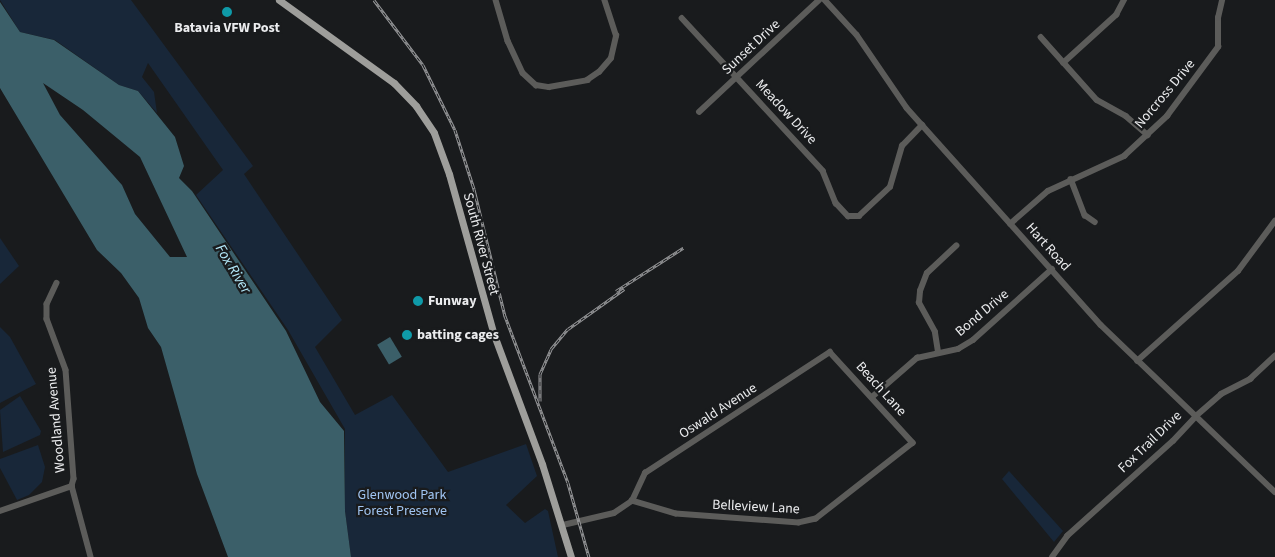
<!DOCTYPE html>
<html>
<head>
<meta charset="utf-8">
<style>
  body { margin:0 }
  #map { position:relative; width:1275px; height:557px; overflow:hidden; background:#191b1d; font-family:"Source Sans 3",sans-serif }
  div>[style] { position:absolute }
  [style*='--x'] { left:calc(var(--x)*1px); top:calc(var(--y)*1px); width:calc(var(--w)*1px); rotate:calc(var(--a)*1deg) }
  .green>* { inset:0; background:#182739 }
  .water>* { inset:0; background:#3b5f69; transform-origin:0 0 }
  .minor>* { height:5.5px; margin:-2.75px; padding:0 2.75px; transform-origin:2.75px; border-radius:2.75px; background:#5c5c5a }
  .major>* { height:7px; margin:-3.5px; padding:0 3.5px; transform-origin:3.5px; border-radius:3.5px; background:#9e9e9b }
  .rail>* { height:3px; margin-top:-1.5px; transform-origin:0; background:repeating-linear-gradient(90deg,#191b1d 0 4px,#97989a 0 8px); box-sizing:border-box; border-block:1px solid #97989a }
  .dots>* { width:14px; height:14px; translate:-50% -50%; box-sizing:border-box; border:2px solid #191b1d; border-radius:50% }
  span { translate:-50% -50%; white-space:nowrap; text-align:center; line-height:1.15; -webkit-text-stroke:4.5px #191b1d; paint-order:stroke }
  .poi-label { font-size:14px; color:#ebecee; font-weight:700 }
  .left { translate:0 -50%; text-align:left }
  .street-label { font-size:14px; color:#ebecee }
  .park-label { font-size:14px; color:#a1c5f2 }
  .water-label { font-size:15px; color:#b3e8f9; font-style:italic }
</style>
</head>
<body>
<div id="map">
  <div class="green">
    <i style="clip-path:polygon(0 0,131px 0,253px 166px,244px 174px,342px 320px,315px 347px,355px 415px,392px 395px,448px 472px,526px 444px,537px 476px,506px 505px,525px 523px,545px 509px,548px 511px,558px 557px,351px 557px,345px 511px,345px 429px,288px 330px,196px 195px,223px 170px,148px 63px,142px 77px,154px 92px,157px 113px,138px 91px,119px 85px,55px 40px,20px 32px)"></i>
    <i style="clip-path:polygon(0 238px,19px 266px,0 284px)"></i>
    <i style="clip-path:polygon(0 327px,10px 337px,36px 384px,0 403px)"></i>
    <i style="clip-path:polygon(20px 396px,41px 431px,40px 435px,3px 452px,0 410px)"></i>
    <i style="clip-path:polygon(38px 445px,45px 467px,42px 482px,29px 495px,17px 500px,0 468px,0 459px)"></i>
    <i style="clip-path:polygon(1009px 471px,1063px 531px,1054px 542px,1002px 479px)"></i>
  </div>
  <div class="water">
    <i style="clip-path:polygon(evenodd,0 2px,20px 32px,54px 40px,119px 85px,138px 91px,175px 137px,184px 166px,179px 178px,192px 191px,286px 331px,320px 402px,344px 431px,345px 511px,351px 557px,228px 557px,197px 474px,161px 347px,148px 328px,139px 298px,121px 273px,97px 250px,0 88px,0 2px,43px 83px,83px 110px,140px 157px,187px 257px,170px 257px,135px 214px,122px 185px,60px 115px,43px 83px)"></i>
    <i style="left:390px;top:337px;width:23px;height:15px;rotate:59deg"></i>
  </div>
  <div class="minor">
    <i style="--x:496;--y:0;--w:43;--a:73.7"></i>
    <i style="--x:508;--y:41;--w:35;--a:65"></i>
    <i style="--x:523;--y:73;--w:18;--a:43"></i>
    <i style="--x:536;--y:85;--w:13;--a:9"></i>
    <i style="--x:549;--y:87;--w:39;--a:-10"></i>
    <i style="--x:587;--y:80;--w:14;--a:-34"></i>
    <i style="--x:599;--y:72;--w:18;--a:-49"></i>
    <i style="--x:611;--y:58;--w:23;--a:-77"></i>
    <i style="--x:616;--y:36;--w:38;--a:-108"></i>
    <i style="--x:825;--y:0;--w:47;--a:47.6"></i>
    <i style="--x:857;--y:35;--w:88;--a:55.6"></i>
    <i style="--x:907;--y:108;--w:291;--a:48.2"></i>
    <i style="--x:1101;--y:325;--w:241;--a:43.8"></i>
    <i style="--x:682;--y:18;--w:208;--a:47.3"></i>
    <i style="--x:823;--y:171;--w:35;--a:68"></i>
    <i style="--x:836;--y:203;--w:18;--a:47"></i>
    <i style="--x:848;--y:216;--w:11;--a:0"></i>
    <i style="--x:859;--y:216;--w:42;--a:-43.1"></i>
    <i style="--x:890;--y:187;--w:43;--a:-73.7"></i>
    <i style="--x:902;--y:146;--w:29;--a:-46"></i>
    <i style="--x:1041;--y:37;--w:84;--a:48.4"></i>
    <i style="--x:1097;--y:100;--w:33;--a:29"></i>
    <i style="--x:1126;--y:116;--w:29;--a:41"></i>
    <i style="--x:1063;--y:63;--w:72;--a:-42.2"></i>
    <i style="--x:1116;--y:15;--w:17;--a:-62"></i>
    <i style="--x:699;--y:112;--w:164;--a:-43"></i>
    <i style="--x:1071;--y:179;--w:39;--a:69"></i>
    <i style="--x:1085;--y:215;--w:12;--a:35"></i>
    <i style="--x:1010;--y:224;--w:50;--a:-41"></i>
    <i style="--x:1048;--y:191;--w:84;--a:-24.7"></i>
    <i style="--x:1124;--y:156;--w:59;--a:-42.9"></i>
    <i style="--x:1167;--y:116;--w:86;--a:-53.5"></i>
    <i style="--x:1218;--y:47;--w:29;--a:-90"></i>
    <i style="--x:1218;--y:18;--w:18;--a:-77"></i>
    <i style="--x:57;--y:283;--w:23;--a:115"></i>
    <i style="--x:47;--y:304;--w:15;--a:90"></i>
    <i style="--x:47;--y:319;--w:54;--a:69.6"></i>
    <i style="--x:66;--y:370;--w:109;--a:85.8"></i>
    <i style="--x:74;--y:479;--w:7;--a:106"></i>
    <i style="--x:72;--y:486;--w:73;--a:75"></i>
    <i style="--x:830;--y:352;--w:123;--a:47.6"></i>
    <i style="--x:913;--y:443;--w:123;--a:141.9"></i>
    <i style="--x:816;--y:519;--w:17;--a:167"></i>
    <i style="--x:799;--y:523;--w:123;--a:-175.8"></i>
    <i style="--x:676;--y:514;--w:46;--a:-163.5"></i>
    <i style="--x:632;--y:501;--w:31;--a:-65"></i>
    <i style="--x:645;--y:473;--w:221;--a:-33.2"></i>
    <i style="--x:938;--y:352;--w:20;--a:-99"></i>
    <i style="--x:935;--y:332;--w:33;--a:-119"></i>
    <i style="--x:919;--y:303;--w:12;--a:-85"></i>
    <i style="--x:920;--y:291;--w:19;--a:-69"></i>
    <i style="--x:927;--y:273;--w:40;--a:-43"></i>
    <i style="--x:1137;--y:361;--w:135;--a:-41.7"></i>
    <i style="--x:1238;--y:271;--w:62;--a:-53.5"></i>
    <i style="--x:872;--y:397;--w:60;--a:-40.9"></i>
    <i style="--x:917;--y:358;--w:42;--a:-12.4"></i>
    <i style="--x:958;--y:349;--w:17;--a:-31"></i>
    <i style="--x:973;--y:340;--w:106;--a:-41.9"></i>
    <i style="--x:0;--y:511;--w:76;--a:-19.1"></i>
    <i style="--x:563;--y:525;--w:52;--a:-13.2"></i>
    <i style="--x:614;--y:513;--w:22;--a:-34"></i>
    <i style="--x:1052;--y:557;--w:26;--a:-54"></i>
    <i style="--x:1067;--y:536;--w:142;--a:-41.9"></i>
    <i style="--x:1173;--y:441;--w:34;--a:-47"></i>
    <i style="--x:1196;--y:416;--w:33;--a:-41"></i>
    <i style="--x:1221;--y:394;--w:33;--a:-27"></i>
    <i style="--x:1250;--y:379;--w:34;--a:-43"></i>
  </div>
  <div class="major">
    <i style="--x:279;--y:0;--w:142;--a:35.8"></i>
    <i style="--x:394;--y:83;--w:32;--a:46"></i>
    <i style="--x:416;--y:106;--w:32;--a:56"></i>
    <i style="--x:434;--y:133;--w:44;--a:69.9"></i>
    <i style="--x:449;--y:174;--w:167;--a:74.4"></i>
    <i style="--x:494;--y:335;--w:138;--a:69.6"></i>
    <i style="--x:542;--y:464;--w:97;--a:72.7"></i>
  </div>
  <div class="rail">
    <i style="--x:374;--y:0;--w:81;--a:53"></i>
    <i style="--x:423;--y:65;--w:72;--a:63.8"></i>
    <i style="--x:455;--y:130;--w:62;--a:72.1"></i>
    <i style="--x:474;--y:189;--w:131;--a:76.3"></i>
    <i style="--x:505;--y:316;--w:178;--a:69.3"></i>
    <i style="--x:568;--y:483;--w:77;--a:74.2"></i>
    <i style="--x:616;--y:291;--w:80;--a:-32.7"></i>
    <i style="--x:540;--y:401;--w:27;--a:-90"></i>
    <i style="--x:540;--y:374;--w:27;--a:-66"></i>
    <i style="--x:551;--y:349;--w:26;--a:-50"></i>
    <i style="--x:568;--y:329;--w:69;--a:-35.5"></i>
  </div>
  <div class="dots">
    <i style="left:227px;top:12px;background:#0f9aa8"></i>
    <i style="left:418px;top:301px;background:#0f9aa8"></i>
    <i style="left:407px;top:335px;background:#0f9aa8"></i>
  </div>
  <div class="poi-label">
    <span style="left:227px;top:28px">Batavia VFW Post</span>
    <span class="left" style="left:428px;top:301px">Funway</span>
    <span class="left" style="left:417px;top:335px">batting cages</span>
  </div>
  <div class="street-label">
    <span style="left:751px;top:47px;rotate:-43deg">Sunset Drive</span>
    <span style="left:1165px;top:94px;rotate:-50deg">Norcross Drive</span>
    <span style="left:786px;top:112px;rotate:47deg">Meadow Drive</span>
    <span style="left:481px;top:244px;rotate:75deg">South River Street</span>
    <span style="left:1048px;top:247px;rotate:48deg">Hart Road</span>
    <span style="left:982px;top:313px;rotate:-40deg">Bond Drive</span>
    <span style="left:881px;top:389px;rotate:48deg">Beach Lane</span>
    <span style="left:718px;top:411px;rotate:-33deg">Oswald Avenue</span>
    <span style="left:56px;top:420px;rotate:-95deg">Woodland Avenue</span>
    <span style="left:1150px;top:442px;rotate:-44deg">Fox Trail Drive</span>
    <span style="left:756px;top:507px;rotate:3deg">Belleview Lane</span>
  </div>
  <div class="park-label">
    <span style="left:402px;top:503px">Glenwood Park<br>Forest Preserve</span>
  </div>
  <div class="water-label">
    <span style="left:233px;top:269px;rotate:59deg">Fox River</span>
  </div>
</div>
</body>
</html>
